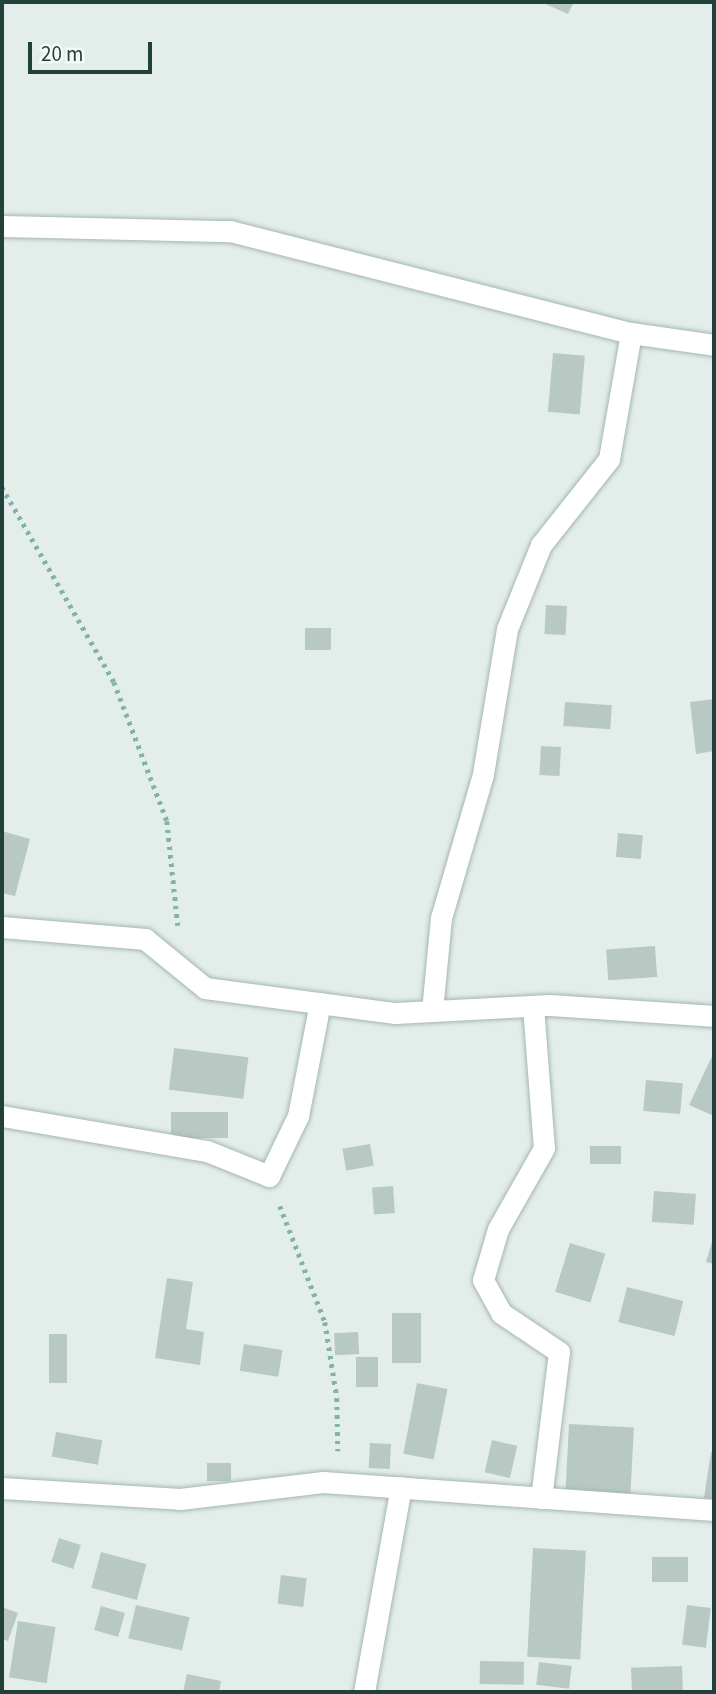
<!DOCTYPE html>
<html>
<head>
<meta charset="utf-8">
<style>
  body { margin:0 }
  #map { position:relative; width:716px; height:1694px; overflow:hidden; background:#e3eeea; font-family:"Source Sans 3",sans-serif }
  div>[style] { position:absolute }
  [style*='--x'] { left:calc(var(--x)*1px); top:calc(var(--y)*1px); width:calc(var(--w)*1px); rotate:calc(var(--a)*1deg) }
  .building>* { inset:0; background:#b8c9c4; transform-origin:0 0 }
  .path>* { height:4.5px; margin-top:-2.25px; transform-origin:0; background:repeating-linear-gradient(90deg,#82b3aa 0 3.5px,transparent 0 8.5px) }
  .roads { filter:drop-shadow(0 0 2px #a5b6b2) drop-shadow(0 0 2px #a5b6b2) }
  .minor>* { height:21px; margin:-10.5px; padding:0 10.5px; transform-origin:10.5px; border-radius:10.5px; background:#fff }
  span { translate:-50% -50%; white-space:nowrap; text-align:center; line-height:1.15; -webkit-text-stroke:5px #f4faf8; paint-order:stroke }
  .frame { position:absolute; inset:0; border:4px solid #22403c; pointer-events:none }
  .scale { position:absolute; left:28px; top:42px; width:124px; height:32px; box-sizing:border-box; border:4px solid #22403c; border-top:0; padding-left:9px; font-size:21px; line-height:24px; white-space:nowrap; color:#22403c; -webkit-text-stroke:5px #f4faf8; paint-order:stroke }
</style>
</head>
<body>
<div id="map">
  <div class="building">
    <i style="clip-path:polygon(541px 2px,574px 2px,568px 14px)"></i>
    <i style="left:553px;top:353px;width:32px;height:59px;rotate:5deg"></i>
    <i style="left:546px;top:605px;width:21px;height:29px;rotate:3deg"></i>
    <i style="left:305px;top:628px;width:26px;height:22px"></i>
    <i style="clip-path:polygon(714px 699px,714px 751px,696px 754px,690px 702px)"></i>
    <i style="left:565px;top:702px;width:47px;height:24px;rotate:4deg"></i>
    <i style="left:541px;top:746px;width:20px;height:29px;rotate:3deg"></i>
    <i style="clip-path:polygon(2px 831px,30px 839px,15px 896px,2px 893px)"></i>
    <i style="left:618px;top:833px;width:25px;height:24px;rotate:5deg"></i>
    <i style="left:655px;top:946px;width:31px;height:49px;rotate:86deg"></i>
    <i style="left:174px;top:1048px;width:75px;height:42px;rotate:7deg"></i>
    <i style="clip-path:polygon(714px 1052px,714px 1116px,689px 1105px)"></i>
    <i style="left:646px;top:1080px;width:37px;height:31px;rotate:5deg"></i>
    <i style="left:171px;top:1112px;width:57px;height:26px"></i>
    <i style="left:370px;top:1144px;width:22px;height:28px;rotate:80deg"></i>
    <i style="left:590px;top:1146px;width:31px;height:18px"></i>
    <i style="left:393px;top:1186px;width:27px;height:21px;rotate:86deg"></i>
    <i style="left:654px;top:1191px;width:42px;height:31px;rotate:4deg"></i>
    <i style="clip-path:polygon(714px 1235px,714px 1264px,706px 1262px)"></i>
    <i style="left:570px;top:1243px;width:37px;height:51px;rotate:17deg"></i>
    <i style="clip-path:polygon(167px 1278px,193px 1282px,186px 1329px,204px 1332px,200px 1365px,155px 1358px)"></i>
    <i style="left:627px;top:1287px;width:58px;height:36px;rotate:14deg"></i>
    <i style="left:421px;top:1313px;width:50px;height:29px;rotate:90deg"></i>
    <i style="left:358px;top:1332px;width:22px;height:24px;rotate:87deg"></i>
    <i style="left:49px;top:1334px;width:18px;height:49px"></i>
    <i style="left:244px;top:1344px;width:39px;height:27px;rotate:9deg"></i>
    <i style="left:378px;top:1357px;width:30px;height:22px;rotate:90deg"></i>
    <i style="left:417px;top:1383px;width:31px;height:72px;rotate:11deg"></i>
    <i style="left:569px;top:1424px;width:65px;height:67px;rotate:3deg"></i>
    <i style="left:56px;top:1432px;width:47px;height:25px;rotate:10deg"></i>
    <i style="left:492px;top:1440px;width:26px;height:33px;rotate:13deg"></i>
    <i style="left:370px;top:1443px;width:21px;height:25px;rotate:3deg"></i>
    <i style="clip-path:polygon(711px 1452px,714px 1452px,714px 1499px,704px 1498px)"></i>
    <i style="left:207px;top:1463px;width:24px;height:18px"></i>
    <i style="left:59px;top:1538px;width:23px;height:25px;rotate:18deg"></i>
    <i style="left:533px;top:1548px;width:53px;height:109px;rotate:3deg"></i>
    <i style="left:101px;top:1552px;width:47px;height:37px;rotate:15deg"></i>
    <i style="left:652px;top:1557px;width:36px;height:25px"></i>
    <i style="left:281px;top:1575px;width:26px;height:29px;rotate:7deg"></i>
    <i style="left:136px;top:1605px;width:55px;height:34px;rotate:13deg"></i>
    <i style="left:687px;top:1605px;width:24px;height:40px;rotate:7deg"></i>
    <i style="left:101px;top:1606px;width:25px;height:25px;rotate:16deg"></i>
    <i style="clip-path:polygon(2px 1607px,18px 1613px,8px 1641px,2px 1639px)"></i>
    <i style="left:18px;top:1621px;width:38px;height:57px;rotate:9deg"></i>
    <i style="left:480px;top:1661px;width:44px;height:23px;rotate:1deg"></i>
    <i style="left:539px;top:1662px;width:33px;height:23px;rotate:7deg"></i>
    <i style="left:682px;top:1666px;width:26px;height:51px;rotate:88deg"></i>
    <i style="clip-path:polygon(187px 1674px,221px 1681px,219px 1692px,183px 1692px)"></i>
  </div>
  <div class="path">
    <i style="--x:2;--y:487;--w:225;--a:60.1"></i>
    <i style="--x:114;--y:682;--w:149;--a:69.1"></i>
    <i style="--x:167;--y:821;--w:105;--a:84"></i>
    <i style="--x:280;--y:1206;--w:124;--a:68.8"></i>
    <i style="--x:325;--y:1322;--w:77;--a:81"></i>
    <i style="--x:337;--y:1398;--w:53;--a:88.9"></i>
  </div>
  <div class="roads">
    <div class="minor">
      <i style="--x:2;--y:226;--w:228;--a:1.3"></i>
      <i style="--x:230;--y:231;--w:414;--a:14.3"></i>
      <i style="--x:631;--y:333;--w:84;--a:8.2"></i>
      <i style="--x:2;--y:927;--w:144;--a:4.8"></i>
      <i style="--x:145;--y:939;--w:77;--a:39.2"></i>
      <i style="--x:205;--y:988;--w:192;--a:7.5"></i>
      <i style="--x:395;--y:1013;--w:155;--a:-3"></i>
      <i style="--x:550;--y:1005;--w:164;--a:3.8"></i>
      <i style="--x:533;--y:1006;--w:142;--a:85.6"></i>
      <i style="--x:544;--y:1148;--w:93;--a:119.6"></i>
      <i style="--x:498;--y:1229;--w:53;--a:106.4"></i>
      <i style="--x:483;--y:1280;--w:38;--a:61"></i>
      <i style="--x:501;--y:1313;--w:70;--a:33.9"></i>
      <i style="--x:559;--y:1352;--w:147;--a:97"></i>
      <i style="--x:432;--y:1011;--w:93;--a:-84.5"></i>
      <i style="--x:441;--y:918;--w:150;--a:-73.7"></i>
      <i style="--x:483;--y:774;--w:147;--a:-80.6"></i>
      <i style="--x:507;--y:629;--w:91;--a:-68"></i>
      <i style="--x:541;--y:545;--w:110;--a:-51.7"></i>
      <i style="--x:609;--y:459;--w:128;--a:-80.1"></i>
      <i style="--x:2;--y:1116;--w:208;--a:9.7"></i>
      <i style="--x:207;--y:1151;--w:67;--a:22"></i>
      <i style="--x:269;--y:1176;--w:67;--a:-64.2"></i>
      <i style="--x:298;--y:1116;--w:115;--a:-79"></i>
      <i style="--x:2;--y:1488;--w:178;--a:3.5"></i>
      <i style="--x:180;--y:1499;--w:144;--a:-6.8"></i>
      <i style="--x:323;--y:1482;--w:392;--a:4.1"></i>
      <i style="--x:364;--y:1692;--w:208;--a:-79.8"></i>
    </div>
  </div>
  <div class="frame"></div>
  <div class="scale">20 m</div>
</div>
</body>
</html>
